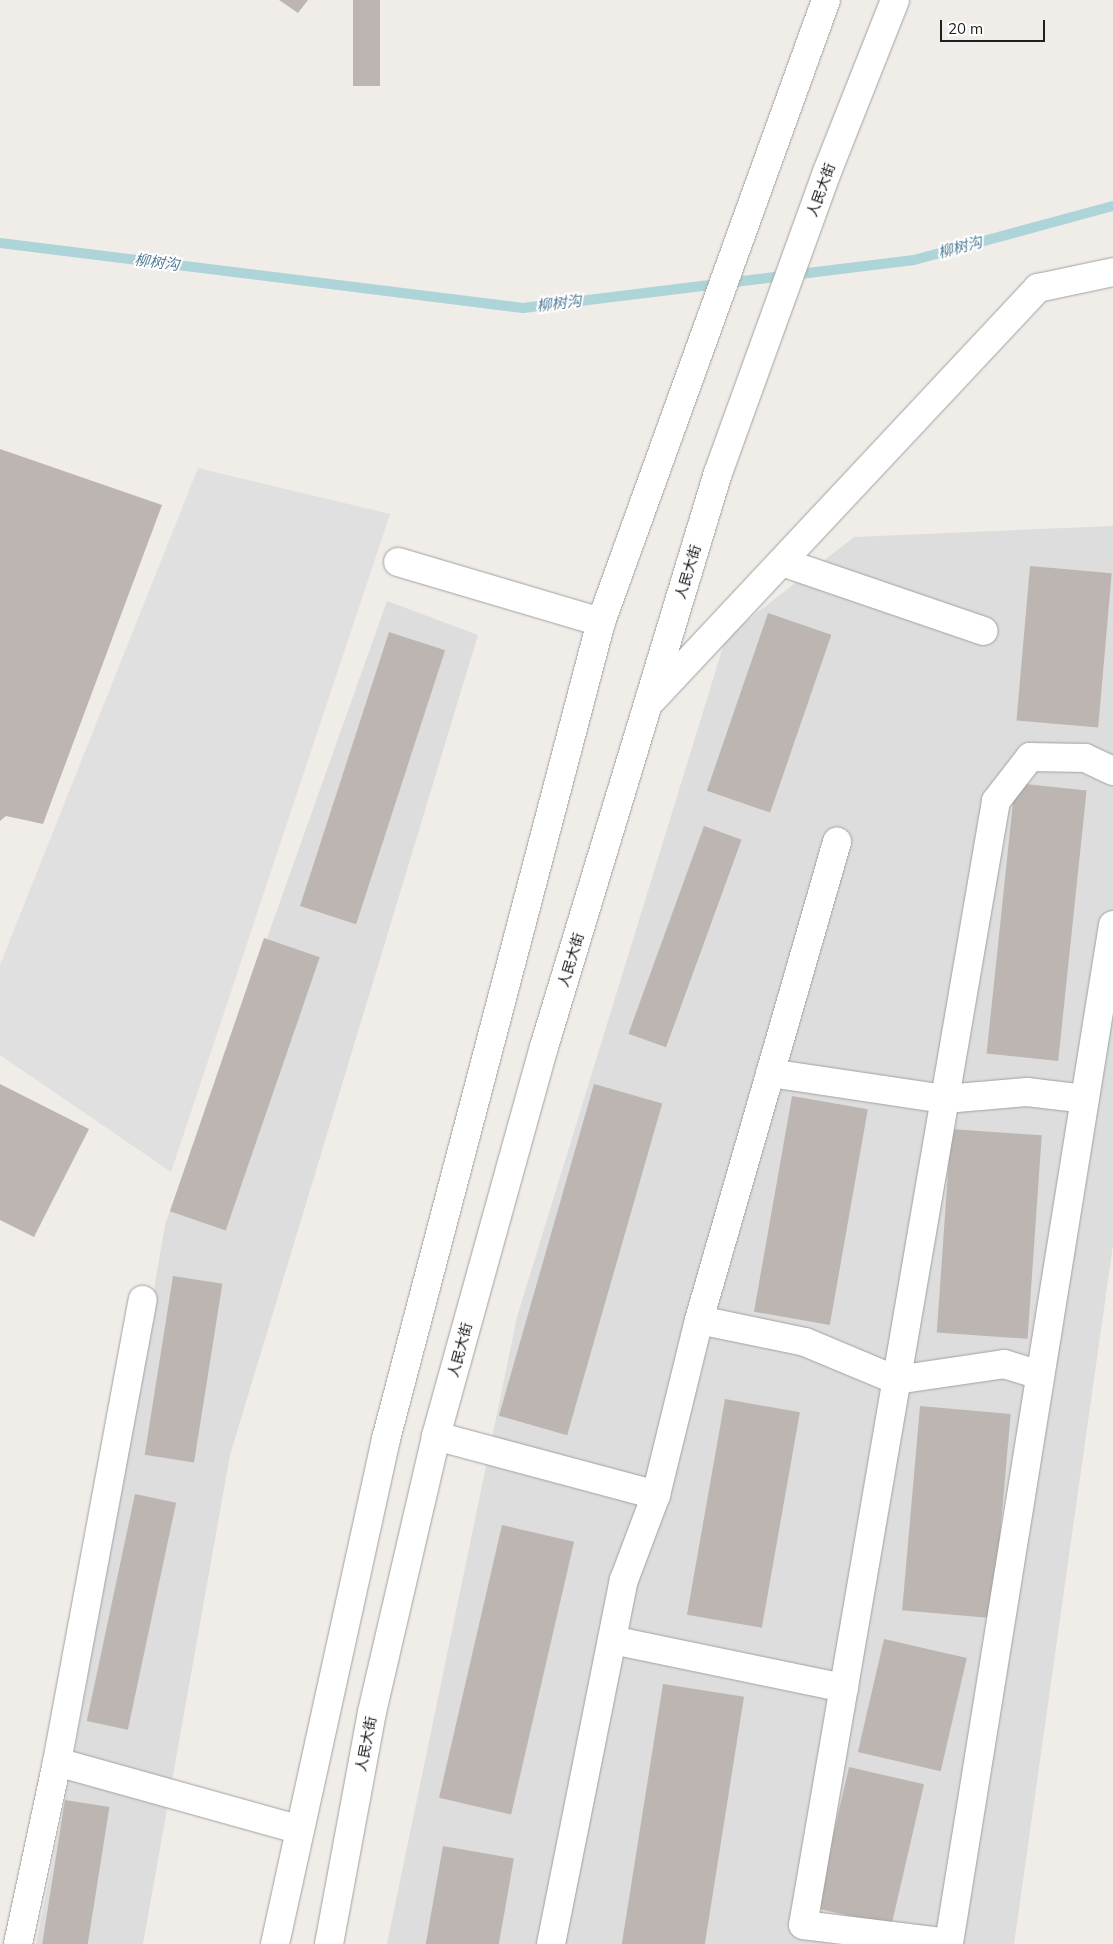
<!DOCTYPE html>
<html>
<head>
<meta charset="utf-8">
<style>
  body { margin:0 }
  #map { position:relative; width:1113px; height:1944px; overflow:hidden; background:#f0ece8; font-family:Mulish,"Noto Sans SC",sans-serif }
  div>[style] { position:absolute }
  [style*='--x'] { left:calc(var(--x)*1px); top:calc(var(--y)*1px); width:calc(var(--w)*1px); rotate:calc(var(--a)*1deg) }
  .residential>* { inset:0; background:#dedddd }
  .parking>* { inset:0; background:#e0e0e0 }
  .stream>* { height:10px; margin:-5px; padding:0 5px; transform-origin:5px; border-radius:5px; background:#add4d8 }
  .building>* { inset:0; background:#bdb5b1; transform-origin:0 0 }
  .roads { filter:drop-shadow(0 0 1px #a1a1a1) drop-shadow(0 0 1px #a1a1a1) }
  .minor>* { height:28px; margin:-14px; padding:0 14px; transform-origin:14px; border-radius:14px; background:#fff }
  span { translate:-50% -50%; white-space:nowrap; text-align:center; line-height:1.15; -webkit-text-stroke:4px #fff; paint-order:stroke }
  .street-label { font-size:14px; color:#202020 }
  .water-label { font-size:15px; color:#4f7c97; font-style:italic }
  .scale { position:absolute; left:940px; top:20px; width:105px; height:22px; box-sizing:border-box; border:2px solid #202020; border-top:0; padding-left:6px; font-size:15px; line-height:18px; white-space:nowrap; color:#202020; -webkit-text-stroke:4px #fff; paint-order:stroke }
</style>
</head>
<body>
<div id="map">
  <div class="residential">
    <i style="clip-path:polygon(1113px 526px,1113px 1245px,1014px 1944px,387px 1944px,517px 1317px,726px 637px,854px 537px)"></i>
    <i style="clip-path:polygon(387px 601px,478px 635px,230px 1455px,143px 1944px,36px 1944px,77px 1738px,165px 1225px)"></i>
  </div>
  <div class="parking">
    <i style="clip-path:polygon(198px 468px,390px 514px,171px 1172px,0 1055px,0 965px)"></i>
  </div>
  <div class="stream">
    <i style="--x:0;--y:243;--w:527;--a:7.08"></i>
    <i style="--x:523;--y:308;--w:394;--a:-7"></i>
    <i style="--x:914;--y:260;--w:206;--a:-15.2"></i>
  </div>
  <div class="building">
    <i style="clip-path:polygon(279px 0,308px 0,298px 13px)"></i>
    <i style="left:353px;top:0;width:27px;height:86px"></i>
    <i style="clip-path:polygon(0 449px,162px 505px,43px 824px,6px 816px,0 821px)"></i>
    <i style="left:1030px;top:566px;width:82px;height:155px;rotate:5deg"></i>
    <i style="left:768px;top:613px;width:67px;height:188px;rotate:19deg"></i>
    <i style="left:389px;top:632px;width:59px;height:288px;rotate:18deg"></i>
    <i style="left:1015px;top:783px;width:72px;height:272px;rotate:6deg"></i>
    <i style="left:704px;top:826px;width:40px;height:221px;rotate:20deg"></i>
    <i style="left:264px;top:938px;width:59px;height:289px;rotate:19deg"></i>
    <i style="clip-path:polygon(0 1084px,89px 1129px,34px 1237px,0 1220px)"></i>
    <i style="left:594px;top:1084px;width:71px;height:345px;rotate:16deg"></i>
    <i style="left:792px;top:1096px;width:77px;height:219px;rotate:10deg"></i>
    <i style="left:951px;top:1129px;width:91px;height:204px;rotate:4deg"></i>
    <i style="left:173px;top:1276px;width:50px;height:181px;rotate:9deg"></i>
    <i style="left:725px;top:1399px;width:76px;height:219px;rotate:10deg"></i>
    <i style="left:920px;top:1406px;width:91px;height:205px;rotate:5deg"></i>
    <i style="left:135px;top:1494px;width:42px;height:232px;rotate:12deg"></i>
    <i style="left:502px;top:1525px;width:74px;height:280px;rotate:13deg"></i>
    <i style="left:884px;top:1639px;width:85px;height:116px;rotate:13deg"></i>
    <i style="left:663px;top:1684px;width:82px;height:264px;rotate:9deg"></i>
    <i style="left:849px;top:1767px;width:77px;height:145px;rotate:13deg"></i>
    <i style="left:65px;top:1800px;width:45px;height:146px;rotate:9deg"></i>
    <i style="left:443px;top:1846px;width:72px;height:100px;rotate:10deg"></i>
  </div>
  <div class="roads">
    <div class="minor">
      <i style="--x:398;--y:562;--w:212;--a:16.5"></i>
      <i style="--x:782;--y:562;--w:213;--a:18.9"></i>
      <i style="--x:652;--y:700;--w:565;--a:-46.87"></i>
      <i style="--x:1038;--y:288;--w:77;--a:-12"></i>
      <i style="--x:1113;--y:771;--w:31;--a:-155"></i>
      <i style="--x:1085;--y:758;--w:55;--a:-179"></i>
      <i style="--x:1030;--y:757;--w:56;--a:127.7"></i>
      <i style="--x:996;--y:801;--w:1140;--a:99.74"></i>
      <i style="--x:803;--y:1925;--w:147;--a:7"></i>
      <i style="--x:949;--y:1943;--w:1031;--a:-80.85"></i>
      <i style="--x:770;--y:1073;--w:177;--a:8.5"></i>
      <i style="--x:945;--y:1099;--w:82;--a:-4.9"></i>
      <i style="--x:1027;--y:1092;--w:58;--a:6.9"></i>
      <i style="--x:699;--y:1320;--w:108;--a:11.7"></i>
      <i style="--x:805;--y:1342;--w:99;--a:22.7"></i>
      <i style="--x:896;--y:1380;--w:109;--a:-8.4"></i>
      <i style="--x:1004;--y:1364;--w:38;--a:17"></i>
      <i style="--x:436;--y:1436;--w:228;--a:15"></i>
      <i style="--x:612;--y:1640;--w:237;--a:11.7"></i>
      <i style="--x:57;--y:1762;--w:252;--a:15.6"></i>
      <i style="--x:18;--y:1944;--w:186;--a:-77.9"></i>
      <i style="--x:57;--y:1762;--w:470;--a:-79.5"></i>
      <i style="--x:275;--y:1944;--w:517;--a:-77.6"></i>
      <i style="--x:386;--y:1439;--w:845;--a:-75.26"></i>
      <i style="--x:601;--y:622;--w:661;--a:-70.11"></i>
      <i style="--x:329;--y:1944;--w:236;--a:-79.5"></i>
      <i style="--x:372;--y:1712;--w:283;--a:-76.9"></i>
      <i style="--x:436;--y:1436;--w:404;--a:-74.5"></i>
      <i style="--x:544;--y:1047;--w:600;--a:-73.14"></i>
      <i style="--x:718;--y:473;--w:320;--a:-70.1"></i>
      <i style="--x:827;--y:172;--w:185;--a:-68.4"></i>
      <i style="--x:551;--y:1944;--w:371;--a:-78.7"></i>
      <i style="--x:624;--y:1580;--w:91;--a:-69.4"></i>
      <i style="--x:656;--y:1495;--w:180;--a:-76.2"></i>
      <i style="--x:699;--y:1320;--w:498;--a:-73.9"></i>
    </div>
  </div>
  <div class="street-label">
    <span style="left:821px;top:190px;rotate:-70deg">人民大街</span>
    <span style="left:688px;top:572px;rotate:-73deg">人民大街</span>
    <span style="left:571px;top:960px;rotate:-73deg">人民大街</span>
    <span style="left:460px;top:1350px;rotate:-75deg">人民大街</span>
    <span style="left:366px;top:1744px;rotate:-79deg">人民大街</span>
  </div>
  <div class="water-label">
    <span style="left:960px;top:247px;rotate:-15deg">柳树沟</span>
    <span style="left:157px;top:262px;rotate:7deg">柳树沟</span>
    <span style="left:559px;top:303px;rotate:-7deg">柳树沟</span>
  </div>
  <div class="scale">20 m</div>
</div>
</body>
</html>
